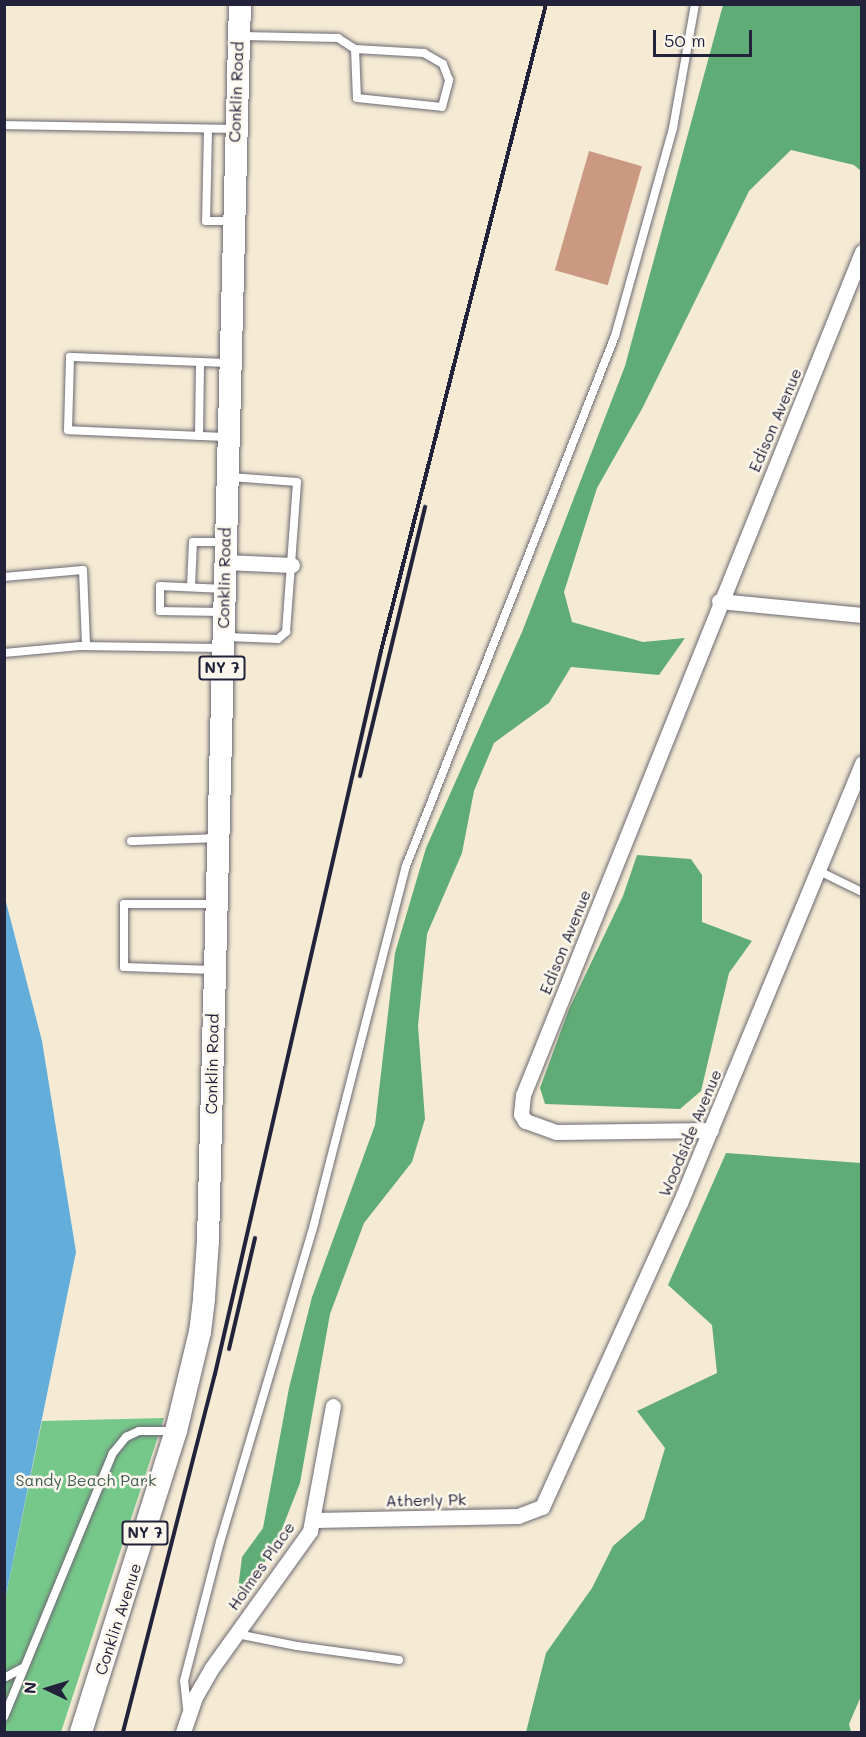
<!DOCTYPE html>
<html>
<head>
<meta charset="utf-8">
<style>
  body { margin:0 }
  #map { position:relative; width:866px; height:1737px; overflow:hidden; background:#f5ebd5; font-family:Mali,sans-serif }
  div>[style] { position:absolute }
  [style*='--x'] { left:calc(var(--x)*1px); top:calc(var(--y)*1px); width:calc(var(--w)*1px); rotate:calc(var(--a)*1deg) }
  .green>* { inset:0; background:#76c88a }
  .forest>* { inset:0; background:#60ac76 }
  .water>* { inset:0; background:#63addb }
  .building>* { inset:0; background:#cb9981; transform-origin:0 0 }
  .roads { filter:drop-shadow(0 0 2px #6c6871) drop-shadow(0 0 2px #6c6871) }
  .service>* { height:8px; margin:-4px; padding:0 4px; transform-origin:4px; border-radius:4px; background:#fff }
  .minor>* { height:15px; margin:-7.5px; padding:0 7.5px; transform-origin:7.5px; border-radius:7.5px; background:#fff }
  .primary>* { height:22px; margin:-11px; padding:0 11px; transform-origin:11px; border-radius:11px; background:#fff }
  .rail>* { height:4px; margin:-2px; padding:0 2px; transform-origin:2px; border-radius:2px; background:#22223b }
  span { translate:-50% -50%; white-space:nowrap; text-align:center; line-height:1.15; -webkit-text-stroke:5px #fbf7ec; paint-order:stroke }
  .shield-label span { padding:2px 4px; background:#fbf7ec; border:2px solid; border-radius:4px; -webkit-text-stroke-width:0 }
  .shield-label { font-size:15px; color:#22223b; font-weight:700 }
  .street-label { font-size:16px; color:#22223b }
  .park-label { font-size:16px; color:#3f5c57 }
  .frame { position:absolute; inset:0; border:6px solid #22223b; pointer-events:none }
  .north { position:absolute; left:18px; top:1659px; width:60px; height:60px; -webkit-text-stroke:4px #fbf7ec; paint-order:stroke; rotate:274deg; font-size:16px; font-weight:700; line-height:24px; text-align:center; color:#22223b }
  .north::after { content:''; display:block; margin:auto; width:21px; height:27px; background:#22223b; clip-path:polygon(50% 0,100% 100%,50% 72%,0 100%) }
  .scale { position:absolute; left:653px; top:30px; width:99px; height:27px; box-sizing:border-box; border:3px solid #22223b; border-top:0; padding-left:8px; font-size:18px; line-height:21px; white-space:nowrap; color:#22223b; -webkit-text-stroke:4px #fbf7ec; paint-order:stroke }
</style>
</head>
<body>
<div id="map">
  <div class="green">
    <i style="clip-path:polygon(164px 1418px,61px 1732px,5px 1732px,5px 1600px,42px 1421px)"></i>
  </div>
  <div class="forest">
    <i style="clip-path:polygon(723px 5px,861px 5px,861px 171px,854px 165px,791px 150px,749px 191px,643px 407px,597px 488px,564px 592px,572px 622px,643px 642px,685px 638px,659px 675px,571px 667px,549px 703px,494px 743px,474px 791px,462px 853px,427px 934px,418px 1026px,425px 1119px,412px 1162px,364px 1223px,330px 1314px,300px 1483px,278px 1539px,235px 1613px,242px 1557px,263px 1528px,289px 1388px,312px 1297px,375px 1125px,395px 953px,426px 848px,522px 632px,625px 366px)"></i>
    <i style="clip-path:polygon(637px 855px,691px 859px,702px 875px,702px 922px,752px 941px,729px 973px,701px 1091px,680px 1109px,545px 1104px,540px 1088px,569px 1009px,623px 896px)"></i>
    <i style="clip-path:polygon(726px 1153px,861px 1163px,862px 1694px,849px 1724px,851px 1732px,526px 1732px,546px 1653px,592px 1588px,613px 1546px,644px 1519px,665px 1448px,637px 1411px,717px 1373px,712px 1325px,668px 1285px)"></i>
  </div>
  <div class="water">
    <i style="clip-path:polygon(5px 898px,42px 1041px,76px 1252px,5px 1600px)"></i>
  </div>
  <div class="building">
    <i style="left:589px;top:151px;width:55px;height:124px;rotate:16deg"></i>
  </div>
  <div class="roads">
    <div class="service">
      <i style="--x:242;--y:36;--w:96;--a:1.2"></i>
      <i style="--x:338;--y:38;--w:20;--a:33"></i>
      <i style="--x:355;--y:49;--w:49;--a:87.7"></i>
      <i style="--x:357;--y:98;--w:85;--a:6"></i>
      <i style="--x:442;--y:107;--w:28;--a:-75"></i>
      <i style="--x:449;--y:80;--w:17;--a:-111"></i>
      <i style="--x:443;--y:64;--w:22;--a:-150"></i>
      <i style="--x:424;--y:53;--w:69;--a:-176.7"></i>
      <i style="--x:4;--y:125;--w:229;--a:1"></i>
      <i style="--x:208;--y:129;--w:92;--a:91.2"></i>
      <i style="--x:206;--y:221;--w:25;--a:0"></i>
      <i style="--x:199;--y:436;--w:74;--a:-89.2"></i>
      <i style="--x:226;--y:437;--w:158;--a:-177.5"></i>
      <i style="--x:68;--y:430;--w:73;--a:-88.4"></i>
      <i style="--x:70;--y:357;--w:159;--a:2.2"></i>
      <i style="--x:4;--y:577;--w:79;--a:-5.1"></i>
      <i style="--x:83;--y:570;--w:76;--a:87.7"></i>
      <i style="--x:191;--y:587;--w:45;--a:-87.5"></i>
      <i style="--x:193;--y:542;--w:31;--a:0"></i>
      <i style="--x:222;--y:612;--w:62;--a:-179.1"></i>
      <i style="--x:160;--y:611;--w:25;--a:-90"></i>
      <i style="--x:160;--y:586;--w:64;--a:2.7"></i>
      <i style="--x:227;--y:637;--w:51;--a:2.2"></i>
      <i style="--x:278;--y:639;--w:11;--a:-41"></i>
      <i style="--x:286;--y:632;--w:150;--a:-85.8"></i>
      <i style="--x:297;--y:482;--w:67;--a:-175.7"></i>
      <i style="--x:4;--y:653;--w:76;--a:-5.3"></i>
      <i style="--x:80;--y:646;--w:141;--a:0.8"></i>
      <i style="--x:131;--y:841;--w:85;--a:-2"></i>
      <i style="--x:817;--y:870;--w:50;--a:26.1"></i>
      <i style="--x:213;--y:970;--w:89;--a:-178.1"></i>
      <i style="--x:124;--y:967;--w:63;--a:-90"></i>
      <i style="--x:124;--y:904;--w:91;--a:0"></i>
      <i style="--x:237;--y:1634;--w:61;--a:11.3"></i>
      <i style="--x:297;--y:1646;--w:103;--a:7.8"></i>
      <i style="--x:4;--y:1678;--w:21;--a:-28"></i>
      <i style="--x:187;--y:1708;--w:27;--a:-96"></i>
      <i style="--x:184;--y:1681;--w:144;--a:-75.5"></i>
      <i style="--x:220;--y:1542;--w:332;--a:-73.5"></i>
      <i style="--x:314;--y:1224;--w:370;--a:-75.6"></i>
      <i style="--x:406;--y:866;--w:570;--a:-68.48"></i>
      <i style="--x:615;--y:336;--w:216;--a:-74.4"></i>
      <i style="--x:673;--y:128;--w:126;--a:-79.9"></i>
      <i style="--x:4;--y:1717;--w:286;--a:-67.6"></i>
      <i style="--x:113;--y:1453;--w:21;--a:-51"></i>
      <i style="--x:126;--y:1437;--w:14;--a:-25"></i>
      <i style="--x:139;--y:1431;--w:33;--a:0"></i>
    </div>
    <div class="minor">
      <i style="--x:224;--y:562;--w:68;--a:2.5"></i>
      <i style="--x:719;--y:601;--w:144;--a:5.6"></i>
      <i style="--x:711;--y:1130;--w:155;--a:179.3"></i>
      <i style="--x:556;--y:1132;--w:33;--a:-160"></i>
      <i style="--x:525;--y:1121;--w:8;--a:-120"></i>
      <i style="--x:521;--y:1114;--w:19;--a:-84"></i>
      <i style="--x:523;--y:1095;--w:909;--a:-68.09"></i>
      <i style="--x:314;--y:1520;--w:204;--a:-1.1"></i>
      <i style="--x:518;--y:1516;--w:26;--a:-21"></i>
      <i style="--x:542;--y:1507;--w:334;--a:-65.6"></i>
      <i style="--x:680;--y:1203;--w:476;--a:-67.5"></i>
      <i style="--x:183;--y:1732;--w:37;--a:-71"></i>
      <i style="--x:195;--y:1697;--w:32;--a:-60"></i>
      <i style="--x:211;--y:1669;--w:170;--a:-54.3"></i>
      <i style="--x:310;--y:1531;--w:127;--a:-79.6"></i>
    </div>
    <div class="primary">
      <i style="--x:81;--y:1732;--w:316;--a:-72.5"></i>
      <i style="--x:176;--y:1431;--w:102;--a:-76.4"></i>
      <i style="--x:200;--y:1332;--w:34;--a:-83"></i>
      <i style="--x:204;--y:1298;--w:57;--a:-86"></i>
      <i style="--x:208;--y:1241;--w:1237;--a:-88.52"></i>
    </div>
  </div>
  <div class="rail">
    <i style="--x:360;--y:776;--w:277;--a:-76.4"></i>
    <i style="--x:229;--y:1349;--w:114;--a:-76.8"></i>
    <i style="--x:123;--y:1732;--w:370;--a:-75.6"></i>
    <i style="--x:215;--y:1374;--w:742;--a:-77.07"></i>
    <i style="--x:381;--y:651;--w:668;--a:-75.69"></i>
  </div>
  <div class="shield-label">
    <span style="left:222px;top:668px">NY 7</span>
    <span style="left:145px;top:1533px">NY 7</span>
  </div>
  <div class="street-label">
    <span style="left:236px;top:92px;rotate:-88deg">Conklin Road</span>
    <span style="left:775px;top:420px;rotate:-67deg">Edison Avenue</span>
    <span style="left:224px;top:578px;rotate:-89deg">Conklin Road</span>
    <span style="left:565px;top:942px;rotate:-68deg">Edison Avenue</span>
    <span style="left:212px;top:1064px;rotate:-89deg">Conklin Road</span>
    <span style="left:690px;top:1133px;rotate:-67deg">Woodside Avenue</span>
    <span style="left:426px;top:1500px;rotate:-1deg">Atherly Pk</span>
    <span style="left:261px;top:1566px;rotate:-55deg">Holmes Place</span>
    <span style="left:118px;top:1619px;rotate:-72deg">Conklin Avenue</span>
  </div>
  <div class="park-label">
    <span style="left:86px;top:1480px">Sandy Beach Park</span>
  </div>
  <div class="frame"></div>
  <div class="north">N</div>
  <div class="scale">50 m</div>
</div>
</body>
</html>
